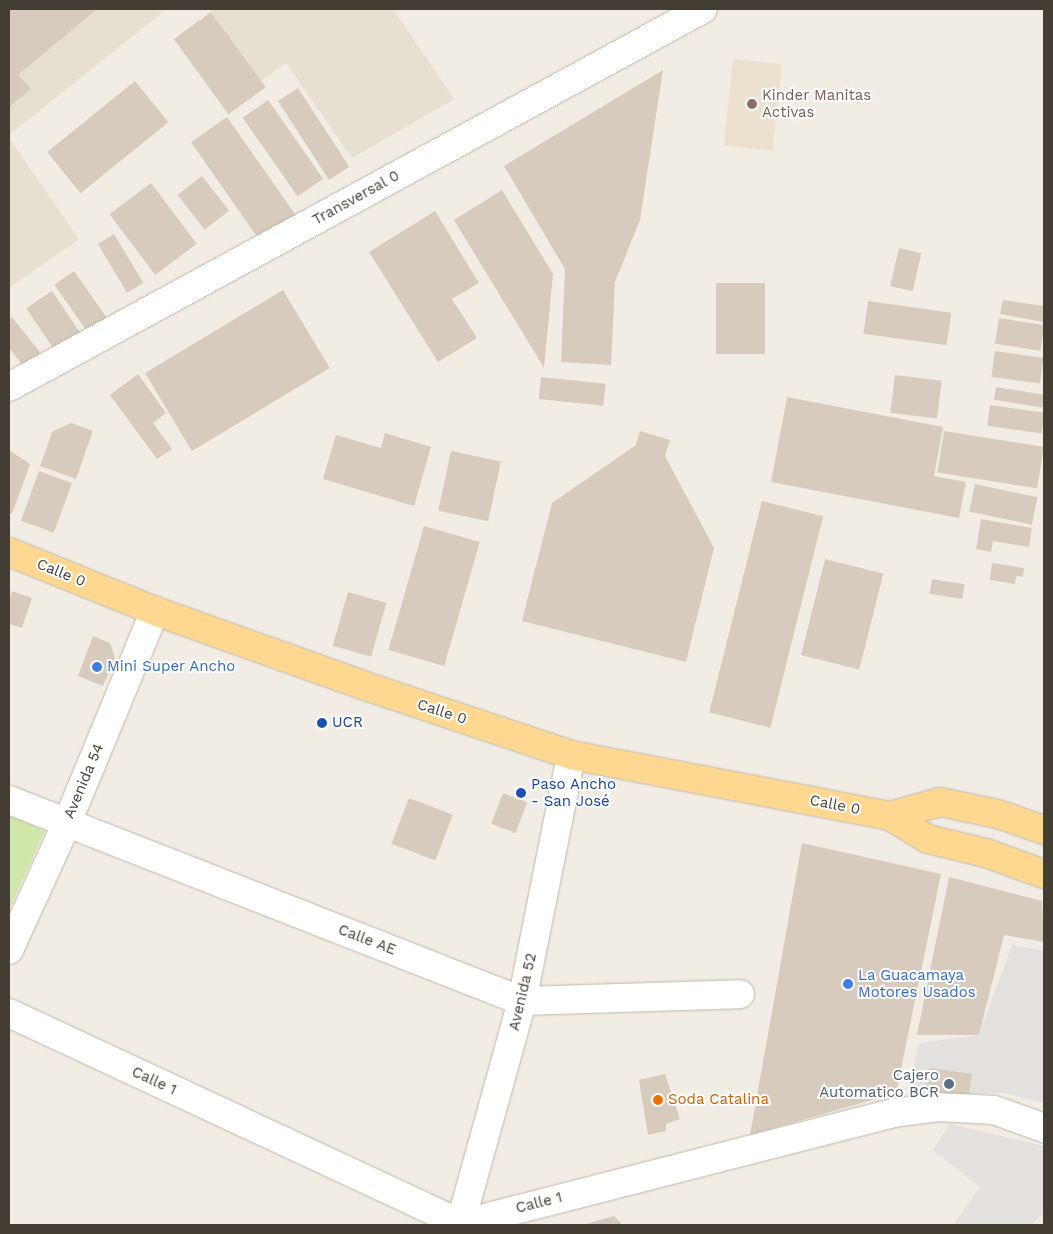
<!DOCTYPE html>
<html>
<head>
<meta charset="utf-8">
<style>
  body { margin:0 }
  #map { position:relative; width:1053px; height:1234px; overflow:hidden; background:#f2ede4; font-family:"Work Sans",sans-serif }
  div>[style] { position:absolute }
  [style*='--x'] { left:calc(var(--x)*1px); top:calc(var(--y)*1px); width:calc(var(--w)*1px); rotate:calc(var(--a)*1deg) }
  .residential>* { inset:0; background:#e6dfd2 }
  .education>* { inset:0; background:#ece1ce; transform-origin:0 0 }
  .green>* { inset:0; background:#d1e7ac }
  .parking>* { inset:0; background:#e3e0dd }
  .building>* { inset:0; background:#d7cbbd; transform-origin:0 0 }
  .roads { filter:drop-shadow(0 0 1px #c1b7aa) drop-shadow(0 0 1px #c1b7aa) }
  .minor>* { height:28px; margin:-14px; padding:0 14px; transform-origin:14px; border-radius:14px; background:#fff }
  .major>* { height:28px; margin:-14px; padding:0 14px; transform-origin:14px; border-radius:14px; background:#fed791 }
  .dots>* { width:14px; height:14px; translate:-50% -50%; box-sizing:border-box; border:2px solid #fff; border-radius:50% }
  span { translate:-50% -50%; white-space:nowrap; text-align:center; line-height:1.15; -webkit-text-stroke:4px #fff; paint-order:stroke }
  .education-label { font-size:15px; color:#785e54 }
  .left { translate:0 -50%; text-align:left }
  .street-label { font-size:15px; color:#443d34 }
  .shop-label { font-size:15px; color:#366cbe }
  .transit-label { font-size:15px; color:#164399 }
  .service-label { font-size:15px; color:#4e5e75 }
  .right { translate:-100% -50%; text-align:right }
  .food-label { font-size:15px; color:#c56008 }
  .frame { position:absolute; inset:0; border:10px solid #443d34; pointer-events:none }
</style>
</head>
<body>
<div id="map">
  <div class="residential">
    <i style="clip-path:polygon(9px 9px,167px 9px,9px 135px)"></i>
    <i style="clip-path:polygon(210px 9px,393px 9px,454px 99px,352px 158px,286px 63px,258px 83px)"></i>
    <i style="clip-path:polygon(9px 138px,79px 239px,9px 288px)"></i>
  </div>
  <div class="education">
    <i style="left:733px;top:59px;width:49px;height:87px;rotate:6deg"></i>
  </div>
  <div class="green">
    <i style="clip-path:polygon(9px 815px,45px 831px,9px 910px)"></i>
  </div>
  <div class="parking">
    <i style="clip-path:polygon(1012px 945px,1044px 951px,1044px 1103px,1005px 1093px,908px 1094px,919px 1043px,979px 1035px)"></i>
    <i style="clip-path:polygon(950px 1124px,1044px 1146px,1044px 1212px,1032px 1225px,953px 1225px,980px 1187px,933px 1150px)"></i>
  </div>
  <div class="building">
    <i style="clip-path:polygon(9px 9px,97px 9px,18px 75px,31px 89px,9px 107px)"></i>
    <i style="left:211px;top:12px;width:93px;height:46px;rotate:54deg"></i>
    <i style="clip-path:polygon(663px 70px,640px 220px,615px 282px,611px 365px,561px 362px,565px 269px,504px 166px)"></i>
    <i style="left:135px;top:81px;width:53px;height:113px;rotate:51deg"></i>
    <i style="left:298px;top:88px;width:94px;height:24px;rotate:57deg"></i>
    <i style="left:268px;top:100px;width:96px;height:31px;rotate:55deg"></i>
    <i style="left:227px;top:117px;width:119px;height:44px;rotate:55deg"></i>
    <i style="left:202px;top:176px;width:44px;height:31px;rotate:52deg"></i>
    <i style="left:151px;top:183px;width:76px;height:52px;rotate:53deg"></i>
    <i style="clip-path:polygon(502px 190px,553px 274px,544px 368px,454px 220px)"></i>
    <i style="clip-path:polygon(435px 211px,479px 283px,452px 299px,477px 338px,438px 362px,369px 252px)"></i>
    <i style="left:114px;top:234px;width:57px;height:19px;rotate:59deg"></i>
    <i style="left:899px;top:248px;width:23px;height:39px;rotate:13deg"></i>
    <i style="left:74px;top:271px;width:61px;height:24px;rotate:55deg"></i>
    <i style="left:716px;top:283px;width:49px;height:71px"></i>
    <i style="left:283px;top:290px;width:91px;height:161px;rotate:59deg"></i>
    <i style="left:52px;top:291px;width:55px;height:31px;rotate:56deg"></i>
    <i style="clip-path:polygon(1003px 300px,1044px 306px,1044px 322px,1000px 314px)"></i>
    <i style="left:868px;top:301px;width:84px;height:33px;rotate:8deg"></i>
    <i style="clip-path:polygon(12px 317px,43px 356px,26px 369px,9px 348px,9px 320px)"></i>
    <i style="left:999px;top:318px;width:46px;height:26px;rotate:9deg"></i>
    <i style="left:995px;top:351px;width:49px;height:26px;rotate:8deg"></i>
    <i style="clip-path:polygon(138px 374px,166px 413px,153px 423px,172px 449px,157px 459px,110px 395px)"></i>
    <i style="left:895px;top:375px;width:47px;height:38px;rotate:7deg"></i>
    <i style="left:541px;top:377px;width:65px;height:22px;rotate:6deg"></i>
    <i style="left:996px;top:387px;width:49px;height:13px;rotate:9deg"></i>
    <i style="clip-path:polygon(787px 397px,943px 427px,934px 476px,966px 482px,959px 518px,771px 482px)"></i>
    <i style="left:990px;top:405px;width:55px;height:21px;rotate:8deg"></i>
    <i style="clip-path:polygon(71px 423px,93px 431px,76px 479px,40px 466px,52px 432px)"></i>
    <i style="clip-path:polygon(640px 431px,670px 440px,665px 456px,714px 548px,686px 662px,522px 621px,552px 503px,636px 445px)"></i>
    <i style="left:944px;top:431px;width:101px;height:42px;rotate:9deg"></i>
    <i style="clip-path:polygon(385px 433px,431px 447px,414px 506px,323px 479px,336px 435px,381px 448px)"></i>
    <i style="clip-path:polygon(9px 450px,30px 464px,12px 514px,9px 512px)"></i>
    <i style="left:451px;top:451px;width:51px;height:61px;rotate:12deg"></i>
    <i style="left:39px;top:471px;width:35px;height:53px;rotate:20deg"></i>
    <i style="left:975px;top:484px;width:64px;height:28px;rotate:12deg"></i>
    <i style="left:762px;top:501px;width:63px;height:218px;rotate:14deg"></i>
    <i style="clip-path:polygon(981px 519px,1032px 528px,1029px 547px,993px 541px,991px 552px,976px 549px)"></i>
    <i style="left:424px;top:526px;width:58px;height:129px;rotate:16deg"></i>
    <i style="left:825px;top:559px;width:60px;height:99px;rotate:14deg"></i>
    <i style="clip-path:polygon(992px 563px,1024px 568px,1023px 577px,1016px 576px,1015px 584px,990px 580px)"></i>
    <i style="left:932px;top:579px;width:33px;height:15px;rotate:9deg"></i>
    <i style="clip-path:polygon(12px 591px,32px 598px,22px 628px,9px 624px,9px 602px)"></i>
    <i style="left:348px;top:592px;width:40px;height:56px;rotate:16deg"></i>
    <i style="clip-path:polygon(93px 636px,110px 643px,115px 658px,103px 686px,78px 676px)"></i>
    <i style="left:503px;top:793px;width:26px;height:33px;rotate:21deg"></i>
    <i style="left:409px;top:798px;width:47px;height:49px;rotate:21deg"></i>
    <i style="clip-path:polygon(802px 843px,941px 874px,896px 1093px,750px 1135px)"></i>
    <i style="clip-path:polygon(949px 877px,1042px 901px,1044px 942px,1004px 935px,979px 1035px,917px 1035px)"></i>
    <i style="clip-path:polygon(930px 1068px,972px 1074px,969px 1094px,926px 1094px)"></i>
    <i style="clip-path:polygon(665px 1074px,680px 1119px,666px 1124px,666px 1131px,648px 1135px,639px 1080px)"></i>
    <i style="clip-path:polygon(614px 1216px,623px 1225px,582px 1225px)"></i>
  </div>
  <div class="roads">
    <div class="minor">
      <i style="--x:9;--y:387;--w:790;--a:-28.58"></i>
      <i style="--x:9;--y:800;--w:551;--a:21.4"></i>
      <i style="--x:522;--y:1001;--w:218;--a:-1.8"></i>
      <i style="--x:9;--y:950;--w:140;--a:-65.5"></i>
      <i style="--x:67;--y:823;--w:230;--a:-67.5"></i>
      <i style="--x:9;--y:1013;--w:499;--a:25"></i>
      <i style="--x:461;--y:1224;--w:447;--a:-14.4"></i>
      <i style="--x:894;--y:1113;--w:44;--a:-7.8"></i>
      <i style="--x:938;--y:1107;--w:56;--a:3.1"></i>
      <i style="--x:994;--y:1110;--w:53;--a:19.8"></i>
      <i style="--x:460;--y:1225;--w:232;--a:-74.5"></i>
      <i style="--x:522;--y:1001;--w:251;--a:-78.7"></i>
    </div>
    <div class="major">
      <i style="--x:9;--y:552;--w:157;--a:22"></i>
      <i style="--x:155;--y:611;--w:226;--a:19.6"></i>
      <i style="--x:368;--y:687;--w:214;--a:18.5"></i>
      <i style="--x:571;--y:755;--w:325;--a:10.8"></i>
      <i style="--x:890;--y:816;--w:44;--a:31.2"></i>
      <i style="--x:928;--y:839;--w:60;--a:13.6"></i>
      <i style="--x:986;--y:853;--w:62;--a:19.9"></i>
      <i style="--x:890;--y:816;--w:52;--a:-15.6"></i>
      <i style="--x:940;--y:802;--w:59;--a:11.7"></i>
      <i style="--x:998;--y:814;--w:49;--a:19.2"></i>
    </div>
  </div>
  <div class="dots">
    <i style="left:752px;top:104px;background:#8d6e63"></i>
    <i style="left:97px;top:667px;background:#3f7fe0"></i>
    <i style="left:322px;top:723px;background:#1a4fb4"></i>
    <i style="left:521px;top:793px;background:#1a4fb4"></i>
    <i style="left:848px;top:984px;background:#3f7fe0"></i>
    <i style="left:949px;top:1084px;background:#5c6f8a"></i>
    <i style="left:658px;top:1100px;background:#e8710a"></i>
  </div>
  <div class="education-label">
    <span class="left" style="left:762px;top:104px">Kinder Manitas<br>Activas</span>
  </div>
  <div class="street-label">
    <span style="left:356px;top:198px;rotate:-29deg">Transversal 0</span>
    <span style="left:61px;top:573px;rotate:22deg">Calle 0</span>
    <span style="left:442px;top:712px;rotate:18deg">Calle 0</span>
    <span style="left:84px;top:781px;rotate:-67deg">Avenida 54</span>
    <span style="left:835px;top:805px;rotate:11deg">Calle 0</span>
    <span style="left:367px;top:940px;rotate:21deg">Calle AE</span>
    <span style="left:523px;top:992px;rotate:-77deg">Avenida 52</span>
    <span style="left:154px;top:1081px;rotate:25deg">Calle 1</span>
    <span style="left:539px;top:1203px;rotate:-14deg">Calle 1</span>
  </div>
  <div class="shop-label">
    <span class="left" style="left:107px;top:667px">Mini Super Ancho</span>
    <span class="left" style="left:858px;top:984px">La Guacamaya<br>Motores Usados</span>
  </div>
  <div class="transit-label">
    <span class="left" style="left:332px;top:723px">UCR</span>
    <span class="left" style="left:531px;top:793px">Paso Ancho<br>- San José</span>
  </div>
  <div class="service-label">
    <span class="right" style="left:939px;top:1084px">Cajero<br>Automatico BCR</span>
  </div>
  <div class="food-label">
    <span class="left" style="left:668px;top:1100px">Soda Catalina</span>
  </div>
  <div class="frame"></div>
</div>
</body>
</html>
